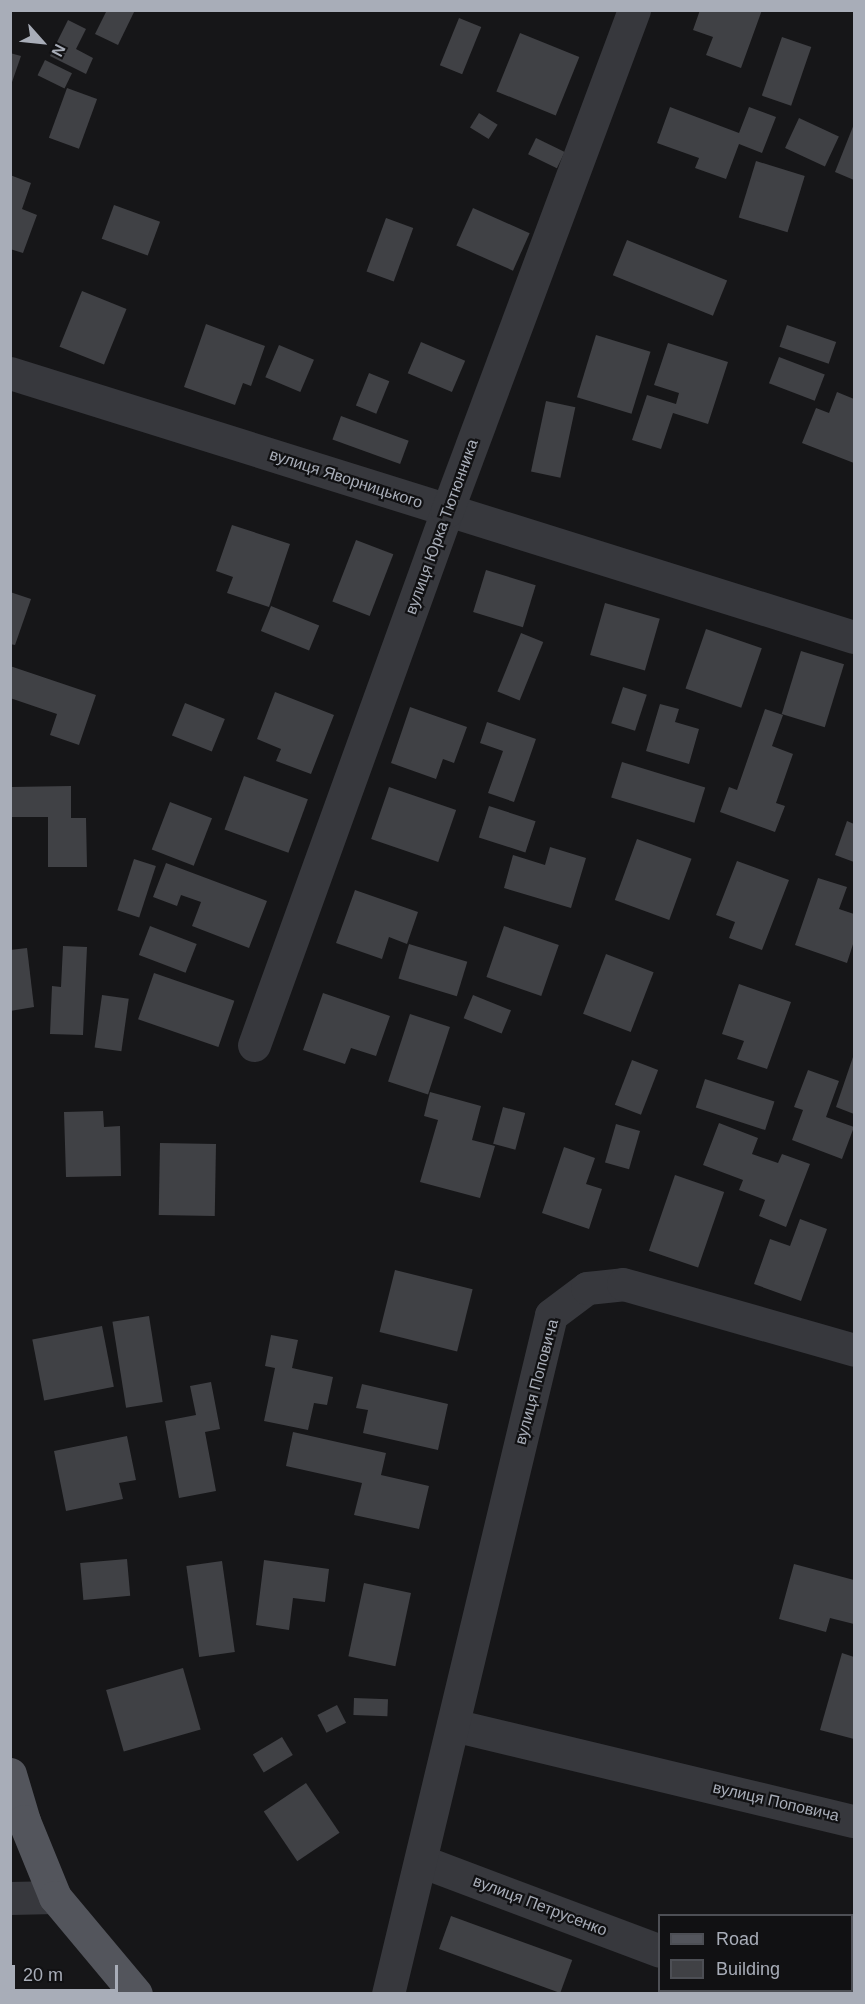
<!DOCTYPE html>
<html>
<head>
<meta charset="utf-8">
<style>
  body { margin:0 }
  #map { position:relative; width:865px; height:2004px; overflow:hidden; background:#161618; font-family:Arial,sans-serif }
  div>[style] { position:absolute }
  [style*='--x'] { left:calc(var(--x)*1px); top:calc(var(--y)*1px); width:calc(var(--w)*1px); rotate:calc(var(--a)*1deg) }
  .building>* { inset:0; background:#404145; transform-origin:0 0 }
  .minor>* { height:33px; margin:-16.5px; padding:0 16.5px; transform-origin:16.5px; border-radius:16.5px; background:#37383d }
  .major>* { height:33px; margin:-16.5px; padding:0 16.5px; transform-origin:16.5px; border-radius:16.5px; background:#53555c }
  span { translate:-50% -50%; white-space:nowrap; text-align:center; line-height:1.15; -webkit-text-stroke:4.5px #111113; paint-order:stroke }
  .street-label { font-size:16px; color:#a8adb8 }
  .frame { position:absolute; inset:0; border:12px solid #a8adb8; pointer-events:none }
  .legend { position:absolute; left:658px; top:1914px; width:195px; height:78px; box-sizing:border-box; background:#111113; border:2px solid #4d4f55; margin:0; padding:8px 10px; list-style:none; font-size:18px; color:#a8adb8 }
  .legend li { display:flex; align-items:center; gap:12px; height:30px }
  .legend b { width:30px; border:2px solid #4d4f55 }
  .north { position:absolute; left:12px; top:12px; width:60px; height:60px; -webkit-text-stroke:4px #111113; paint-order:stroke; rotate:117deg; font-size:16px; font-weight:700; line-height:24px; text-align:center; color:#a8adb8 }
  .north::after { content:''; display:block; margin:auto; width:21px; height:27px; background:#a8adb8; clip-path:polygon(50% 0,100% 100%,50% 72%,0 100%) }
  .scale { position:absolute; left:12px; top:1965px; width:106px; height:27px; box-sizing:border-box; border:3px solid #a8adb8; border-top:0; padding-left:8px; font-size:18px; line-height:21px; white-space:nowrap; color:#a8adb8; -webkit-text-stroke:4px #111113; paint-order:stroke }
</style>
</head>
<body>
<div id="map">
  <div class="building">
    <i style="clip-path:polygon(107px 10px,135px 10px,118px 45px,95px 34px)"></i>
    <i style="clip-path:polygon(700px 10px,762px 10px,741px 68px,706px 55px,713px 37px,693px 30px)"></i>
    <i style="left:459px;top:18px;width:24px;height:51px;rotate:22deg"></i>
    <i style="clip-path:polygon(68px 20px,86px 29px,76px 49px,93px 58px,86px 74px,50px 56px)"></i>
    <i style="left:520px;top:33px;width:64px;height:63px;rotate:22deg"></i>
    <i style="left:782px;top:37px;width:31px;height:62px;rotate:19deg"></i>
    <i style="clip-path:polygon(10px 53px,21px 56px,11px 85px,10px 85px)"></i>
    <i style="left:45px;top:60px;width:30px;height:17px;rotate:26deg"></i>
    <i style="left:67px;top:88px;width:32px;height:53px;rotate:20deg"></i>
    <i style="clip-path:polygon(670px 107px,739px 133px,749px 107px,776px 117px,762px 153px,739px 144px,726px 179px,695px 168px,699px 158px,657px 143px)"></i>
    <i style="left:479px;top:113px;width:22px;height:17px;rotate:32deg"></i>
    <i style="left:799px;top:118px;width:44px;height:33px;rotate:25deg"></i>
    <i style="clip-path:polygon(854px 124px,854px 180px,835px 172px)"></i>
    <i style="left:536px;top:138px;width:32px;height:18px;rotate:26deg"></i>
    <i style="left:756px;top:161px;width:51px;height:59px;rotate:17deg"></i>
    <i style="clip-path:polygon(10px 175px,31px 183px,22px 209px,37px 215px,23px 253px,10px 249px)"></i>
    <i style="left:114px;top:205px;width:49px;height:36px;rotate:20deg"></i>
    <i style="left:473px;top:208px;width:62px;height:41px;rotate:24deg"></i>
    <i style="left:386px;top:218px;width:29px;height:57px;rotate:20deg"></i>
    <i style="left:627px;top:240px;width:108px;height:38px;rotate:22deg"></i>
    <i style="left:82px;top:291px;width:48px;height:60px;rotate:22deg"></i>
    <i style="clip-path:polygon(206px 324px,265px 346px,251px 386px,243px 383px,235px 405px,184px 387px)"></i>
    <i style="left:787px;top:325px;width:52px;height:23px;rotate:19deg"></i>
    <i style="left:596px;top:335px;width:57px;height:65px;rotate:17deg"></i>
    <i style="left:421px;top:342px;width:48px;height:34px;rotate:23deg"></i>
    <i style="clip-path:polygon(668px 343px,728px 362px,708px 424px,673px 413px,661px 449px,632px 440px,647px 395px,676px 404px,679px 393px,654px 385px)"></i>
    <i style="left:279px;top:345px;width:38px;height:35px;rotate:23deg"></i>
    <i style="left:779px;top:357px;width:49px;height:28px;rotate:21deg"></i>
    <i style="left:369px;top:373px;width:22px;height:35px;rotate:22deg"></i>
    <i style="clip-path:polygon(837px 392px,854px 399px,854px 463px,802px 443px,816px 408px,829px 413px)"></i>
    <i style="left:546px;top:401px;width:30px;height:72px;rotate:12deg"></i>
    <i style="left:341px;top:416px;width:72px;height:25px;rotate:20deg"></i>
    <i style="clip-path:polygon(232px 525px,290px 544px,269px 607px,227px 593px,233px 577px,216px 571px)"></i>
    <i style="left:356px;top:540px;width:40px;height:66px;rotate:21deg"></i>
    <i style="left:486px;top:570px;width:52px;height:44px;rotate:17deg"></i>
    <i style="clip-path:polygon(10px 592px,31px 599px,15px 645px,10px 644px)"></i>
    <i style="left:605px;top:603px;width:57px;height:54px;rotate:16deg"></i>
    <i style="left:271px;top:606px;width:52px;height:27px;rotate:22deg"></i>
    <i style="left:706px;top:629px;width:59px;height:63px;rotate:19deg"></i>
    <i style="left:521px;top:633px;width:24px;height:63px;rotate:22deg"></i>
    <i style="left:801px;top:651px;width:45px;height:66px;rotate:17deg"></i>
    <i style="clip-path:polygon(10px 666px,96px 695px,79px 745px,50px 735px,57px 714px,10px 698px)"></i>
    <i style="left:623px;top:687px;width:25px;height:38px;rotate:18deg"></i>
    <i style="clip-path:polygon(275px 692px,334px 715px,311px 774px,276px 761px,281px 749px,257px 739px)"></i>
    <i style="left:185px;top:703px;width:43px;height:35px;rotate:22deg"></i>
    <i style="clip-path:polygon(660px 704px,679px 709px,675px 722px,699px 729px,689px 764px,646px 751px)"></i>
    <i style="clip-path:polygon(410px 707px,467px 727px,454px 763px,443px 759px,436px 779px,391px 763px)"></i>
    <i style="clip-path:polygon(765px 709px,783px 715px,772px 746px,793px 754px,776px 803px,785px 806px,775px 832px,720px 812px,729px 787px,737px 790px)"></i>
    <i style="clip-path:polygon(487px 722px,536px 739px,514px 802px,488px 793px,503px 751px,480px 743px)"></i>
    <i style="left:622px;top:762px;width:87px;height:37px;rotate:17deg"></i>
    <i style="left:244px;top:776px;width:68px;height:57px;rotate:20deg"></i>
    <i style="clip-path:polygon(71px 786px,71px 818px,86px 818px,87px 867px,48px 867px,48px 817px,12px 817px,12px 787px)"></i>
    <i style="left:389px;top:787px;width:71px;height:55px;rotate:19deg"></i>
    <i style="left:170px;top:802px;width:45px;height:51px;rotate:21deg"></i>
    <i style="left:489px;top:806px;width:49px;height:33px;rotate:18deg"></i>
    <i style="clip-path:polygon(847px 821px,854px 824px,854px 862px,835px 855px)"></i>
    <i style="left:637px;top:839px;width:58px;height:65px;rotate:20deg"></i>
    <i style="clip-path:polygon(550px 847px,586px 858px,571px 908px,504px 888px,513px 855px,545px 865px)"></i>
    <i style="left:134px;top:859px;width:23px;height:54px;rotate:18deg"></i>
    <i style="clip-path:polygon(737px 861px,789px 880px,762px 950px,729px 938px,735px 922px,716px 915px)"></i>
    <i style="clip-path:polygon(166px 863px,267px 901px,249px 948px,192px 926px,201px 902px,181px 895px,177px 906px,153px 897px)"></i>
    <i style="clip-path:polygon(818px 878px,847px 887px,839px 909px,854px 914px,854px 941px,847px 963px,795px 945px)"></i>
    <i style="clip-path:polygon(355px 890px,418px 912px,407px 944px,389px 937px,382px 959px,336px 943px)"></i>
    <i style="left:150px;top:926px;width:50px;height:31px;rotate:21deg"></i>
    <i style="left:504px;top:926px;width:58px;height:54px;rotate:19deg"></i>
    <i style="left:409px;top:944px;width:61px;height:36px;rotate:17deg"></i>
    <i style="clip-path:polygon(63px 946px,87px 947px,83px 1035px,50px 1034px,52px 986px,61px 987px)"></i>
    <i style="clip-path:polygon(27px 948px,34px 1007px,10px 1011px,10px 950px)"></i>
    <i style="left:606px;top:954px;width:51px;height:64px;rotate:21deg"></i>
    <i style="left:154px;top:973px;width:85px;height:49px;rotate:19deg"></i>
    <i style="clip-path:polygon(739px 984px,791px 1002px,767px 1069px,737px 1059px,744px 1041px,722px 1034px)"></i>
    <i style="clip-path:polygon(323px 993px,390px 1016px,376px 1056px,351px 1048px,345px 1064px,303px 1050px)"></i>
    <i style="left:102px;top:995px;width:27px;height:53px;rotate:8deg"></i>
    <i style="left:473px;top:995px;width:41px;height:25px;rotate:22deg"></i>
    <i style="left:410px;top:1014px;width:42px;height:71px;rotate:18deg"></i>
    <i style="clip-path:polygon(854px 1054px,854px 1114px,836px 1107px)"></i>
    <i style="left:632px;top:1060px;width:28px;height:48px;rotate:21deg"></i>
    <i style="clip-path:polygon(808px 1070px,839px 1081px,826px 1117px,854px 1127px,842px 1159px,792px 1140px,803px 1110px,794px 1107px)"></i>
    <i style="left:705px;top:1079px;width:73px;height:30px;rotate:18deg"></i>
    <i style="clip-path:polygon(430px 1092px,481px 1106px,472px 1140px,495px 1146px,480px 1198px,420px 1182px,438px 1120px,424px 1116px)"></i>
    <i style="left:503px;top:1107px;width:23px;height:38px;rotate:15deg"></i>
    <i style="clip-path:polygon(103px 1111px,104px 1127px,120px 1126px,121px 1176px,66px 1177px,64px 1112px)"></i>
    <i style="clip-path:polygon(719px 1123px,758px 1138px,752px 1154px,778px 1163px,782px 1154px,810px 1164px,786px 1227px,759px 1216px,765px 1200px,739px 1190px,743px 1180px,703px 1165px)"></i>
    <i style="left:616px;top:1124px;width:25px;height:40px;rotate:16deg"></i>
    <i style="left:160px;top:1143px;width:56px;height:72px;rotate:1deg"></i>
    <i style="clip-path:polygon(564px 1147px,595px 1158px,586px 1184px,602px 1189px,589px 1229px,542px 1213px)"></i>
    <i style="left:675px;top:1175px;width:52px;height:80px;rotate:19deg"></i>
    <i style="clip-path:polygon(800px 1219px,827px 1229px,801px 1301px,754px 1284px,770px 1239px,790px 1246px)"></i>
    <i style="left:395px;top:1270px;width:80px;height:64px;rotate:14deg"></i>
    <i style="left:149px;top:1316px;width:87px;height:37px;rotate:81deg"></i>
    <i style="left:102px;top:1326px;width:62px;height:71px;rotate:79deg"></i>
    <i style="clip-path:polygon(271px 1335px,298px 1340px,292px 1368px,333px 1377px,327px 1405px,314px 1403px,308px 1430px,264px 1421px,275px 1368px,265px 1366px)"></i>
    <i style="clip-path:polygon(211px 1382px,220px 1429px,205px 1432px,216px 1491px,179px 1498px,165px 1421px,196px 1415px,190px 1386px)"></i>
    <i style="clip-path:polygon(362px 1384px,448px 1404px,438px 1450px,363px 1433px,368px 1410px,356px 1408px)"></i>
    <i style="clip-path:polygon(293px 1432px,386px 1453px,381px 1475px,429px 1486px,419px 1529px,354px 1515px,362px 1483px,286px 1466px)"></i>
    <i style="clip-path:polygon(127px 1436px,136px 1480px,119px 1483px,123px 1499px,66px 1511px,54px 1451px)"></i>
    <i style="left:127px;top:1559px;width:37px;height:47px;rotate:85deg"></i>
    <i style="clip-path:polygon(264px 1560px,329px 1569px,325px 1602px,293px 1598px,289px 1630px,256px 1625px)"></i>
    <i style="left:222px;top:1561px;width:92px;height:36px;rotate:82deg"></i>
    <i style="clip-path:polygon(794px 1564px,854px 1580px,854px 1624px,830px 1618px,826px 1632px,779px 1619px)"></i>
    <i style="left:364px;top:1583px;width:48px;height:75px;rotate:12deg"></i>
    <i style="clip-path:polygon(842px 1653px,854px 1657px,854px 1739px,820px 1730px)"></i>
    <i style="left:183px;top:1668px;width:64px;height:80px;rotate:74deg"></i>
    <i style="left:354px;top:1698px;width:34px;height:17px;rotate:2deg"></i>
    <i style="left:337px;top:1705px;width:20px;height:22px;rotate:63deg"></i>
    <i style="left:282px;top:1737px;width:21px;height:34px;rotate:59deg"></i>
    <i style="left:306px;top:1783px;width:60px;height:51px;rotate:56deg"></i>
    <i style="left:451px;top:1916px;width:129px;height:35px;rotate:20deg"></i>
  </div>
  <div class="minor">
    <i style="--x:10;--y:373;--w:884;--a:17.37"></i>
    <i style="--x:254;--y:1045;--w:568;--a:-70.13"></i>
    <i style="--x:447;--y:511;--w:535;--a:-69.53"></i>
    <i style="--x:453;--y:1725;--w:412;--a:13.5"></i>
    <i style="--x:421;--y:1861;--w:255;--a:20.6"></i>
    <i style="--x:10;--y:1898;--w:45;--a:-1.3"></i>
    <i style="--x:765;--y:1990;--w:9;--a:27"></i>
    <i style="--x:388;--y:1994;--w:698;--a:-76.5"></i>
    <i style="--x:551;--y:1315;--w:45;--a:-36.9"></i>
    <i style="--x:587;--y:1288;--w:36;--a:-6"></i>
    <i style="--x:623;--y:1284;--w:240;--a:15.9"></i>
  </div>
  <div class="major">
    <i style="--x:10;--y:1774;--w:49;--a:73.4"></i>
    <i style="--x:24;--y:1821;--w:82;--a:67.8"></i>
    <i style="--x:55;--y:1897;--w:126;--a:50.1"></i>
  </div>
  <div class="street-label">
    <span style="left:346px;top:479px;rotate:18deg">вулиця Яворницького</span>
    <span style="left:442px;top:527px;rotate:-70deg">вулиця Юрка Тютюнника</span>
    <span style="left:537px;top:1382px;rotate:-75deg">вулиця Поповича</span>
    <span style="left:776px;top:1802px;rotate:13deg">вулиця Поповича</span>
    <span style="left:540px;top:1906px;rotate:21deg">вулиця Петрусенко</span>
  </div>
  <div class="frame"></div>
  <ul class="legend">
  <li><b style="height:8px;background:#53555c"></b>Road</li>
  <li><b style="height:16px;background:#404145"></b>Building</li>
  </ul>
  <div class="north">N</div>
  <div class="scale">20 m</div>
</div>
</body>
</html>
